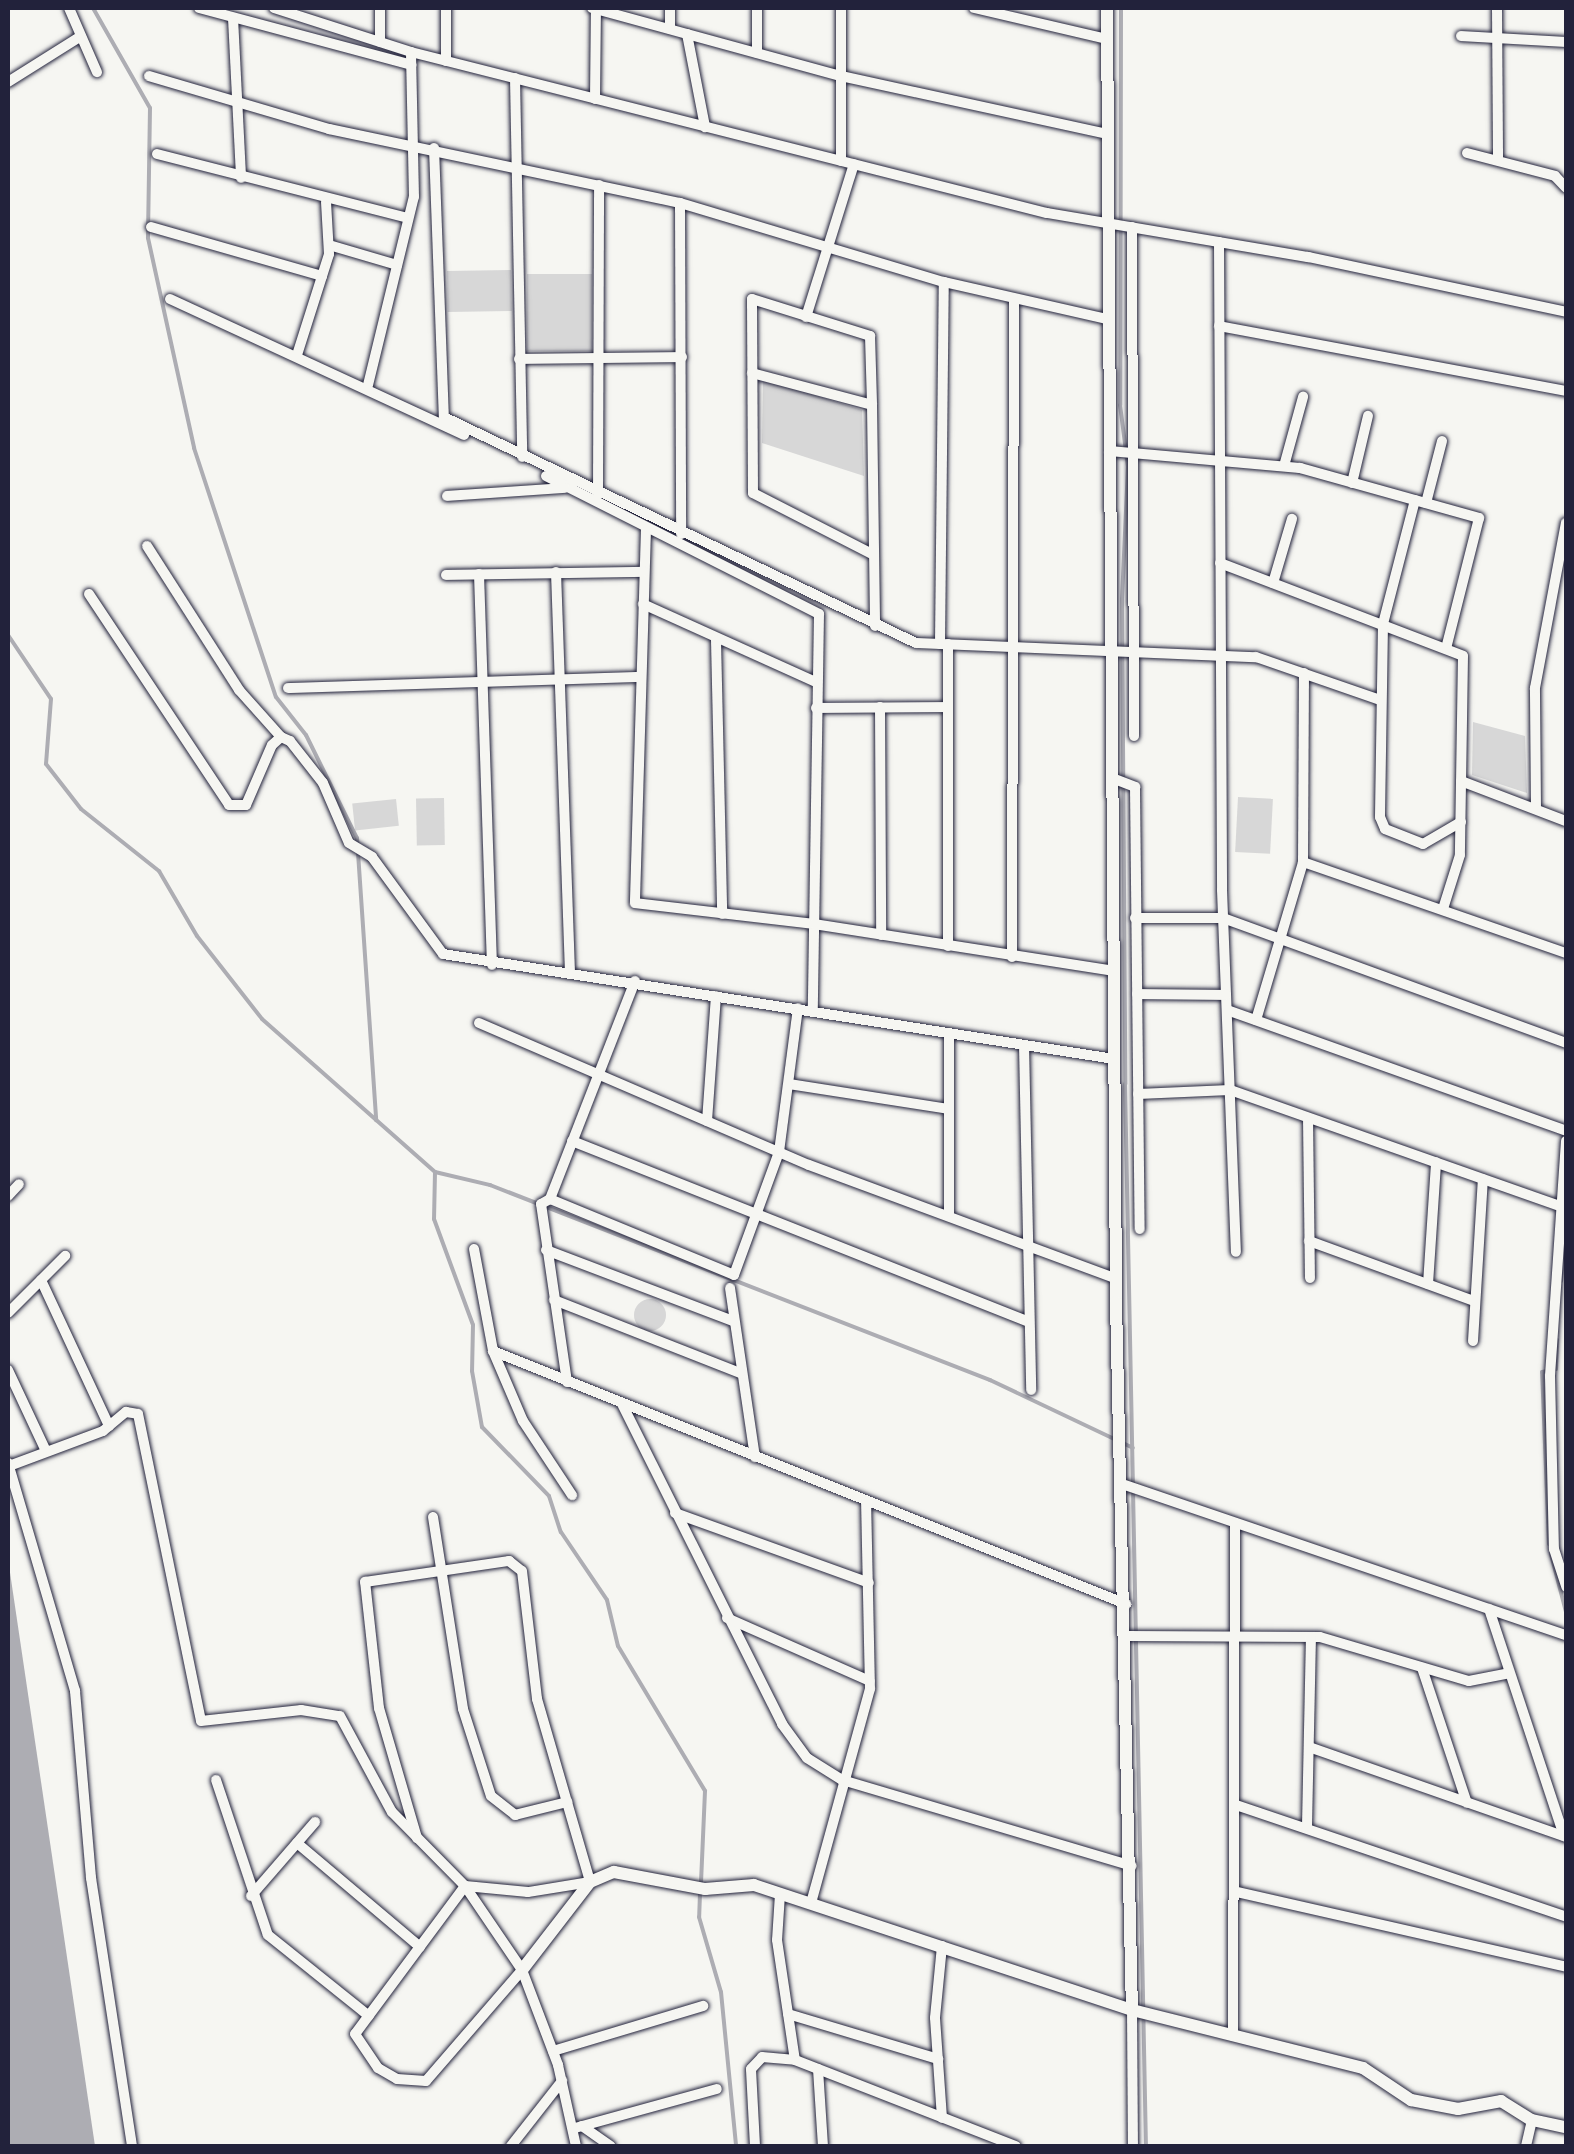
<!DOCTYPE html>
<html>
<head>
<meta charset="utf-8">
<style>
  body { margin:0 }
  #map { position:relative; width:1574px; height:2154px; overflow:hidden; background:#f6f6f2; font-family:Delius,sans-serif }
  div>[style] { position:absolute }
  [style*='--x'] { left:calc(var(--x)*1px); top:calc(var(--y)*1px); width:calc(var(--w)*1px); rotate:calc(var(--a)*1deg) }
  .green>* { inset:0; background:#d7d7d7; transform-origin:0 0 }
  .round { border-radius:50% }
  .water>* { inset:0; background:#adadb3 }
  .stream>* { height:4px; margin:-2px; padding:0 2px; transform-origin:2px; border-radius:2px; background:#adadb3 }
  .roads { filter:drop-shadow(0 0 2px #22223b) drop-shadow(0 0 2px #22223b) }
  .minor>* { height:10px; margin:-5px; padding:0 5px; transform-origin:5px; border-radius:5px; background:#f6f6f2 }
  .tertiary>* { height:12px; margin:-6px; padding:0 6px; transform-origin:6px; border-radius:6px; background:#f6f6f2 }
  span { translate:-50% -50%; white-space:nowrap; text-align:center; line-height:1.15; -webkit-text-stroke:9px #f6f6f2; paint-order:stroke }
  .frame { position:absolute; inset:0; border:10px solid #22223b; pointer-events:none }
</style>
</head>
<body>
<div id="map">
  <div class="green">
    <i style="left:511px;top:270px;width:41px;height:64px;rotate:89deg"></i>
    <i style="left:527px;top:274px;width:65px;height:77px"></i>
    <i style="clip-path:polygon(763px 379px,862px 410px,864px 476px,762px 443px)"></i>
    <i style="clip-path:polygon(1473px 722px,1525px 736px,1527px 793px,1472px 775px)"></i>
    <i style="left:1238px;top:797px;width:35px;height:55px;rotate:3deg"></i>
    <i style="left:444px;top:798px;width:47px;height:28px;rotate:89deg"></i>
    <i style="left:396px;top:799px;width:27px;height:44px;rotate:84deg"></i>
    <i class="round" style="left:634px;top:1299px;width:32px;height:32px"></i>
  </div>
  <div class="water">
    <i style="clip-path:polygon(8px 1559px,95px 2146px,8px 2146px)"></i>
  </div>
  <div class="stream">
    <i style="--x:93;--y:8;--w:115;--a:60.3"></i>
    <i style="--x:150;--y:108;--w:130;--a:90.9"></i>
    <i style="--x:148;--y:238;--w:215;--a:77.6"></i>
    <i style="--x:194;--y:448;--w:262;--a:71.8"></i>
    <i style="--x:276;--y:697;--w:48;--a:51.7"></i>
    <i style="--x:306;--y:735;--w:115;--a:63.7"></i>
    <i style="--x:357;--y:838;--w:283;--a:86.1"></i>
    <i style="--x:1121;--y:8;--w:397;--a:90.1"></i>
    <i style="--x:1120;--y:405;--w:63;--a:82.6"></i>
    <i style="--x:1128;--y:467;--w:132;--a:92.6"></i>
    <i style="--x:1122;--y:599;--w:485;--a:89.6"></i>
    <i style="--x:1125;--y:1084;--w:1062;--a:88.87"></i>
    <i style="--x:8;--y:635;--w:77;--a:56.1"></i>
    <i style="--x:51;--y:699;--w:65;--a:94.4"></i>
    <i style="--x:46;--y:764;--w:57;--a:52.1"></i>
    <i style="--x:81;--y:809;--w:100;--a:38.5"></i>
    <i style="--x:159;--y:871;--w:75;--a:59.7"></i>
    <i style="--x:197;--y:936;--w:105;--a:51.9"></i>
    <i style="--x:262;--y:1019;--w:231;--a:41.5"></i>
    <i style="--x:435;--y:1172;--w:57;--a:13.3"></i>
    <i style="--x:490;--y:1185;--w:537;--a:21.31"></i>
    <i style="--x:990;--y:1380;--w:158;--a:25.4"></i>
    <i style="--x:435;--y:1172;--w:47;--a:91.2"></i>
    <i style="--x:434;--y:1219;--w:113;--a:69.8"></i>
    <i style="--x:473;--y:1325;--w:46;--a:91.2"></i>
    <i style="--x:472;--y:1371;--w:57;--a:79.9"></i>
    <i style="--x:482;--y:1427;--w:96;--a:45.8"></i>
    <i style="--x:549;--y:1496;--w:38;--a:72"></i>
    <i style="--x:561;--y:1532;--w:82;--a:55.9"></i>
    <i style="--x:607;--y:1600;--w:47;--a:76.6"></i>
    <i style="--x:618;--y:1646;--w:169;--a:59"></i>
    <i style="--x:705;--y:1791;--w:92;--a:92.5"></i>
    <i style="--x:1561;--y:1281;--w:55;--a:-84.8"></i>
    <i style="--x:1549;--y:1544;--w:172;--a:-92.3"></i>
    <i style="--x:1542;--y:1372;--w:14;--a:-12"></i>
    <i style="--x:1556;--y:1369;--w:29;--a:-88"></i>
    <i style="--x:1551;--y:1554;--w:60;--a:75.5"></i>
    <i style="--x:700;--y:1893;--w:24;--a:92"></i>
    <i style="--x:699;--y:1917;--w:78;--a:73.7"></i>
    <i style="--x:721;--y:1992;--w:155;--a:84.4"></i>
  </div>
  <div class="roads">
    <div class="minor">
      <i style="--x:69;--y:8;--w:70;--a:66.4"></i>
      <i style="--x:199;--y:8;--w:220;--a:15"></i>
      <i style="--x:274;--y:8;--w:144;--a:17.8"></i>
      <i style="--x:411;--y:52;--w:656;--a:14.21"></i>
      <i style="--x:1047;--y:213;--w:265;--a:9.6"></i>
      <i style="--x:1308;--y:257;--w:264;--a:12"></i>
      <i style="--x:380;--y:8;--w:34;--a:90"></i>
      <i style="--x:446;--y:8;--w:53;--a:90"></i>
      <i style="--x:592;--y:8;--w:258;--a:15.3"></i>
      <i style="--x:841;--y:76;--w:272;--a:12.3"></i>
      <i style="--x:974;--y:8;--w:137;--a:13.1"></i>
      <i style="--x:1497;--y:8;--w:151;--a:89.6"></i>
      <i style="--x:233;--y:18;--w:160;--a:87.1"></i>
      <i style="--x:670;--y:29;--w:21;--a:-90"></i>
      <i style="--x:687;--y:34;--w:95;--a:79"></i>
      <i style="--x:1461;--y:36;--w:105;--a:3.3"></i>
      <i style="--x:757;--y:53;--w:45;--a:-90"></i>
      <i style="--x:149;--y:76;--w:188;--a:16.4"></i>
      <i style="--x:329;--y:129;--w:359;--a:11.9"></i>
      <i style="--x:680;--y:203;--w:276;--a:16.7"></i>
      <i style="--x:944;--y:282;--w:167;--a:12.8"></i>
      <i style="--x:515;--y:78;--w:379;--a:88.9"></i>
      <i style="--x:8;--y:82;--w:86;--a:-32.2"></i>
      <i style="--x:595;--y:99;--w:91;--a:-89.4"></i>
      <i style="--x:434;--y:148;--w:269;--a:87.9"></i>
      <i style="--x:444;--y:417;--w:523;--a:25.59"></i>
      <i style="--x:916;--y:643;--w:340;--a:2.4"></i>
      <i style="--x:1256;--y:657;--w:131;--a:19.1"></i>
      <i style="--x:1467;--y:153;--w:91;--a:14.6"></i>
      <i style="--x:1555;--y:176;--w:16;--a:47"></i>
      <i style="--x:157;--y:154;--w:259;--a:14.3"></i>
      <i style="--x:841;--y:161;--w:153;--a:-90"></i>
      <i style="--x:680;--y:203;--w:331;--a:89.8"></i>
      <i style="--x:151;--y:227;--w:178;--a:16"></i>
      <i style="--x:1132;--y:227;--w:509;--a:89.77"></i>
      <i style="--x:1219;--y:242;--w:648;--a:89.73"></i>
      <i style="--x:1222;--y:890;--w:362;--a:87.8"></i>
      <i style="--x:329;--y:245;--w:71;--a:16.4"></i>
      <i style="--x:170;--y:299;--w:324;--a:24.8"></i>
      <i style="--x:806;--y:317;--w:160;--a:-72.6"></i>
      <i style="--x:1219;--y:326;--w:353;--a:10.6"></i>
      <i style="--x:297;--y:355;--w:106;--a:-72.4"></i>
      <i style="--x:329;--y:254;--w:52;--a:-93.3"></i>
      <i style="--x:519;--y:359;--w:163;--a:-0.7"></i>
      <i style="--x:752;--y:373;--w:124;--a:14.9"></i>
      <i style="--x:368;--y:385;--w:194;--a:-76.3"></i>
      <i style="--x:414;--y:197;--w:145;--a:-91.2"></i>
      <i style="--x:1109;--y:451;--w:192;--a:5.1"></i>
      <i style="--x:1300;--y:468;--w:186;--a:15.6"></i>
      <i style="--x:1479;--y:518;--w:134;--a:104.2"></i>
      <i style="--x:1284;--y:466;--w:72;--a:-74.6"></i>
      <i style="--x:546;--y:476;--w:306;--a:26.8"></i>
      <i style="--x:819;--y:614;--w:398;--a:90.9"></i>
      <i style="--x:1352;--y:483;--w:69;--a:-76.6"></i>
      <i style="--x:598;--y:494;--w:309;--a:-89.8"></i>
      <i style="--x:447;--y:496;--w:118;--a:-3.9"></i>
      <i style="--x:1415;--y:500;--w:128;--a:104.5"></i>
      <i style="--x:1383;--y:624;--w:193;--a:90.9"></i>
      <i style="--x:1380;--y:817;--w:13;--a:67"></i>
      <i style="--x:1385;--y:829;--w:41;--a:21.5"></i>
      <i style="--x:1423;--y:844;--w:44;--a:-30.1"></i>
      <i style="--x:1426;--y:503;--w:64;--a:-75.5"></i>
      <i style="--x:646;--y:529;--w:374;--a:91.7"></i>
      <i style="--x:635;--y:903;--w:180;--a:6.7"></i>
      <i style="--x:814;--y:924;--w:304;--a:8.9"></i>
      <i style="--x:147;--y:546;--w:171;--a:57.4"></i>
      <i style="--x:239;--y:690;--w:63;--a:48.2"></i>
      <i style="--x:874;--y:555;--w:136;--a:-152.9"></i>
      <i style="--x:753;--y:493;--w:194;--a:-90.3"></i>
      <i style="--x:752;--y:299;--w:124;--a:17.4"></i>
      <i style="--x:870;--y:336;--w:69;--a:88.3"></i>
      <i style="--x:872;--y:405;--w:221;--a:89.2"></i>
      <i style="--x:1220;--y:563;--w:260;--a:20.9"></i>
      <i style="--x:1463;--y:656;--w:199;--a:90.9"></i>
      <i style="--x:1460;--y:855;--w:57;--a:107.5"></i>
      <i style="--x:556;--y:572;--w:400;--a:88"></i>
      <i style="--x:479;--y:574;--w:391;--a:88.1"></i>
      <i style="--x:446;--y:575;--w:198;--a:-0.9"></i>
      <i style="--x:1273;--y:583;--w:67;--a:-73.5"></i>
      <i style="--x:89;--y:594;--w:253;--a:56.4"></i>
      <i style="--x:229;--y:805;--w:17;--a:0"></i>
      <i style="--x:246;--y:805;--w:65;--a:-66.6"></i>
      <i style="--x:272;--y:745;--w:12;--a:-42"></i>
      <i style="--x:281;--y:737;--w:10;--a:24"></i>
      <i style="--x:290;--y:741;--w:53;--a:51.8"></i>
      <i style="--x:323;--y:783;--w:65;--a:66.6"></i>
      <i style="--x:349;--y:843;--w:27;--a:31"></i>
      <i style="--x:372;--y:857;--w:120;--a:53.8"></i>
      <i style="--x:443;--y:954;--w:679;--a:8.89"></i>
      <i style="--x:643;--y:604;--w:190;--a:24.3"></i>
      <i style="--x:716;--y:640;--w:274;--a:88.7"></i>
      <i style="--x:940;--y:644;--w:362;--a:-89.4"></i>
      <i style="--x:288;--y:688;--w:351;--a:-1.8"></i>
      <i style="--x:880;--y:707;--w:228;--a:89.7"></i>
      <i style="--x:816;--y:708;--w:132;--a:-0.4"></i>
      <i style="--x:1112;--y:778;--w:25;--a:21"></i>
      <i style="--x:1135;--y:787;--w:442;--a:89.4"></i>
      <i style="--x:1461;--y:781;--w:112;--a:20.9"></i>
      <i style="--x:1536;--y:809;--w:121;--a:-90.5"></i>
      <i style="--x:1535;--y:688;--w:168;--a:-79.4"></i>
      <i style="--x:1303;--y:862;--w:278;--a:19.1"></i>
      <i style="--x:1135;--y:918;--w:88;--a:0"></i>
      <i style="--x:1223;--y:918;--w:365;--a:20"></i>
      <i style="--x:948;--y:946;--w:302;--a:-90"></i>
      <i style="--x:1012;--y:957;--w:658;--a:-89.83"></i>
      <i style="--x:1137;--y:994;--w:89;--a:0.6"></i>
      <i style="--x:1227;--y:1010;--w:360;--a:19.6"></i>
      <i style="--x:1256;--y:1020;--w:165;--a:-73.4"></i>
      <i style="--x:1303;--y:862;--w:189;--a:-89.7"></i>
      <i style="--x:479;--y:1023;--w:359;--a:23.3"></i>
      <i style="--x:809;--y:1165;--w:326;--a:20.3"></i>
      <i style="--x:949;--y:1034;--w:182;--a:90"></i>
      <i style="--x:1024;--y:1045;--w:345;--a:88.8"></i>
      <i style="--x:789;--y:1084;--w:161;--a:8.9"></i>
      <i style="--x:1138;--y:1094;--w:92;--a:-2.5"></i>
      <i style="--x:1230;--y:1090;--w:349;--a:19.4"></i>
      <i style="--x:1308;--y:1118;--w:160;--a:89.3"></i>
      <i style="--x:707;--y:1121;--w:125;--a:-85.9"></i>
      <i style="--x:572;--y:1141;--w:491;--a:21.6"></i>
      <i style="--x:1566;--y:1141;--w:236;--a:93.9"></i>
      <i style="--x:1550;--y:1376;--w:173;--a:88.7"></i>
      <i style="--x:1554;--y:1549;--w:40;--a:72"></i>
      <i style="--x:8;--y:1196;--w:16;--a:-47"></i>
      <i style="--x:550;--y:1199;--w:199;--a:22.4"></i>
      <i style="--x:734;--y:1275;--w:131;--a:-69.9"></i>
      <i style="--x:779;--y:1152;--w:145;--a:-82.5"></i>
      <i style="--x:1309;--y:1241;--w:176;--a:20"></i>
      <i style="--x:474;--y:1249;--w:104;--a:79.4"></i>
      <i style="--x:493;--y:1351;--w:76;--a:66.8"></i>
      <i style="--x:523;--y:1421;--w:89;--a:56.5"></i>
      <i style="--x:546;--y:1250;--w:200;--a:20.8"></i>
      <i style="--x:41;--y:1280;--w:161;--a:65"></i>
      <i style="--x:1428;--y:1284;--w:122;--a:-86.2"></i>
      <i style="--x:730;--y:1288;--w:171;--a:81.6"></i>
      <i style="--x:554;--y:1300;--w:200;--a:21.4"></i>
      <i style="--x:8;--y:1313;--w:81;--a:-45"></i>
      <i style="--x:1473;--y:1341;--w:162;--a:-86.5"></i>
      <i style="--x:493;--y:1351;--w:682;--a:21.79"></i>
      <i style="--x:8;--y:1370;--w:89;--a:64.9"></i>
      <i style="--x:567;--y:1382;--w:180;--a:-98.3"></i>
      <i style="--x:541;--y:1204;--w:10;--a:-29"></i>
      <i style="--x:550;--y:1199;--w:234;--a:-68.7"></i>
      <i style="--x:622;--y:1404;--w:358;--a:63.4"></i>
      <i style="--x:782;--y:1724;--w:42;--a:53.7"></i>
      <i style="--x:807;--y:1758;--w:41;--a:32.2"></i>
      <i style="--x:842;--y:1780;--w:302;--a:16.5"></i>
      <i style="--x:8;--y:1463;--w:238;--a:73.6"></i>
      <i style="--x:75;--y:1691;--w:188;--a:85.1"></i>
      <i style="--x:91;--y:1878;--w:271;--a:81.3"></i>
      <i style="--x:9;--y:1466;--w:100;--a:-20.4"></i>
      <i style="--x:103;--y:1431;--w:30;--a:-40"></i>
      <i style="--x:126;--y:1412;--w:12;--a:9"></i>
      <i style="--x:138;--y:1414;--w:313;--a:78.4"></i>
      <i style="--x:201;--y:1721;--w:101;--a:-6.3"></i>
      <i style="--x:301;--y:1710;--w:39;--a:9"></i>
      <i style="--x:340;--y:1716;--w:109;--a:61.6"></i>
      <i style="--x:392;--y:1812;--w:104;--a:45.4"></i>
      <i style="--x:465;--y:1886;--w:102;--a:55.8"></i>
      <i style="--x:522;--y:1970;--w:102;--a:69.2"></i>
      <i style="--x:558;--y:2065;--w:83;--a:77.5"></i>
      <i style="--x:1122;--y:1484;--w:469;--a:18.8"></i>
      <i style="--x:675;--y:1513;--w:206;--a:19.8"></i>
      <i style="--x:433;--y:1517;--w:194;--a:81.1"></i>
      <i style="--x:463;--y:1709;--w:91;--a:72.2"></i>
      <i style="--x:491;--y:1796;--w:31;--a:38"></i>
      <i style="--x:515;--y:1815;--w:54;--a:-14"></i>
      <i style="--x:1489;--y:1609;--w:239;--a:71.7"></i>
      <i style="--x:727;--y:1618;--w:156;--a:23.8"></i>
      <i style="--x:1127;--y:1636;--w:193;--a:0.3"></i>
      <i style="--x:1320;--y:1637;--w:155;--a:16.5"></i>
      <i style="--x:1469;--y:1681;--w:38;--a:-11"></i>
      <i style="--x:1422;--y:1668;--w:142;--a:71.6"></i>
      <i style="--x:1309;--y:1747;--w:272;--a:19.3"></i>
      <i style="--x:216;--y:1780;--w:163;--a:71.5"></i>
      <i style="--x:268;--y:1935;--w:129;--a:38.7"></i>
      <i style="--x:1236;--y:1805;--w:348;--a:18.7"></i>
      <i style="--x:1307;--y:1826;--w:189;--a:-88.8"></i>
      <i style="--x:417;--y:1838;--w:135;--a:-106.3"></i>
      <i style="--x:379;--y:1708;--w:127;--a:-96.3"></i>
      <i style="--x:365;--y:1582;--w:146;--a:-8.3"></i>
      <i style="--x:509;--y:1561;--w:16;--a:38"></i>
      <i style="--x:522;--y:1571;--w:129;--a:83.3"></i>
      <i style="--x:537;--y:1699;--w:191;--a:73.8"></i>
      <i style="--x:590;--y:1882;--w:63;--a:170.8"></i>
      <i style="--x:528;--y:1892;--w:63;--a:-174.6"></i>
      <i style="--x:465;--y:1886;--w:184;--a:126.6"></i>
      <i style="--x:355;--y:2034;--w:41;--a:55.9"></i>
      <i style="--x:378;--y:2068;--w:22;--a:30"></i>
      <i style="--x:397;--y:2079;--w:29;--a:4"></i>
      <i style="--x:426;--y:2081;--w:147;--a:-49.1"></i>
      <i style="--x:297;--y:1843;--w:161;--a:40.2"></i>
      <i style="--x:1237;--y:1892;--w:337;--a:12.8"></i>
      <i style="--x:780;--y:1894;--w:46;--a:93.7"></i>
      <i style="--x:777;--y:1940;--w:121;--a:81.5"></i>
      <i style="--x:251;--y:1896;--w:98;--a:-49.1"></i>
      <i style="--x:811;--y:1903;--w:222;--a:-74.6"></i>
      <i style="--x:870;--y:1689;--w:188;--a:-91.2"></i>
      <i style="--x:942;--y:1946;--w:72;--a:95.6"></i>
      <i style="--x:935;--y:2018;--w:100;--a:86"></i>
      <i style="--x:1132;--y:2010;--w:136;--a:89.6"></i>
      <i style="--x:788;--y:2014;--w:157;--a:16.7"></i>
      <i style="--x:1233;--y:2036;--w:513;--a:-89.78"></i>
      <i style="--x:553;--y:2051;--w:157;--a:-16.7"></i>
      <i style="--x:818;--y:2069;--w:77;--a:86.3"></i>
      <i style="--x:582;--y:2126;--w:35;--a:35"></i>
      <i style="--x:575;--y:2128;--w:147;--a:-15.4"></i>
      <i style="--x:511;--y:2146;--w:83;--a:-51.9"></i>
      <i style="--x:755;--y:2146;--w:77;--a:-93"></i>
      <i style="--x:751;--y:2069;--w:16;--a:-47"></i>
      <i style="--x:762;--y:2057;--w:33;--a:5"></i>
      <i style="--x:795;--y:2060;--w:237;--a:21.3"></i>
      <i style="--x:1526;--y:2146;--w:27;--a:-77"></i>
    </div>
    <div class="tertiary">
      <i style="--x:1107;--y:8;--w:1294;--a:89.6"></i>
      <i style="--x:1116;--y:1302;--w:708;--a:88.71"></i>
      <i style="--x:522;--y:1970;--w:111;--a:-52.3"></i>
      <i style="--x:590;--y:1882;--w:26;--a:-23"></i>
      <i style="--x:614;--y:1872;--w:93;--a:10.6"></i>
      <i style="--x:705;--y:1889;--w:49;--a:-4.7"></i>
      <i style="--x:754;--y:1885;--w:398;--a:18.3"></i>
      <i style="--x:1132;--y:2010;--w:238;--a:14.1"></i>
      <i style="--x:1363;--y:2068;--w:58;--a:33.7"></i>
      <i style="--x:1411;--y:2100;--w:48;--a:10.8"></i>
      <i style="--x:1458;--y:2109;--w:44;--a:-10.5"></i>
      <i style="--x:1501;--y:2101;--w:36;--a:32"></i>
      <i style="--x:1532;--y:2120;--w:35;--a:12"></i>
    </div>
  </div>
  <div class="frame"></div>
</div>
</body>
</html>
